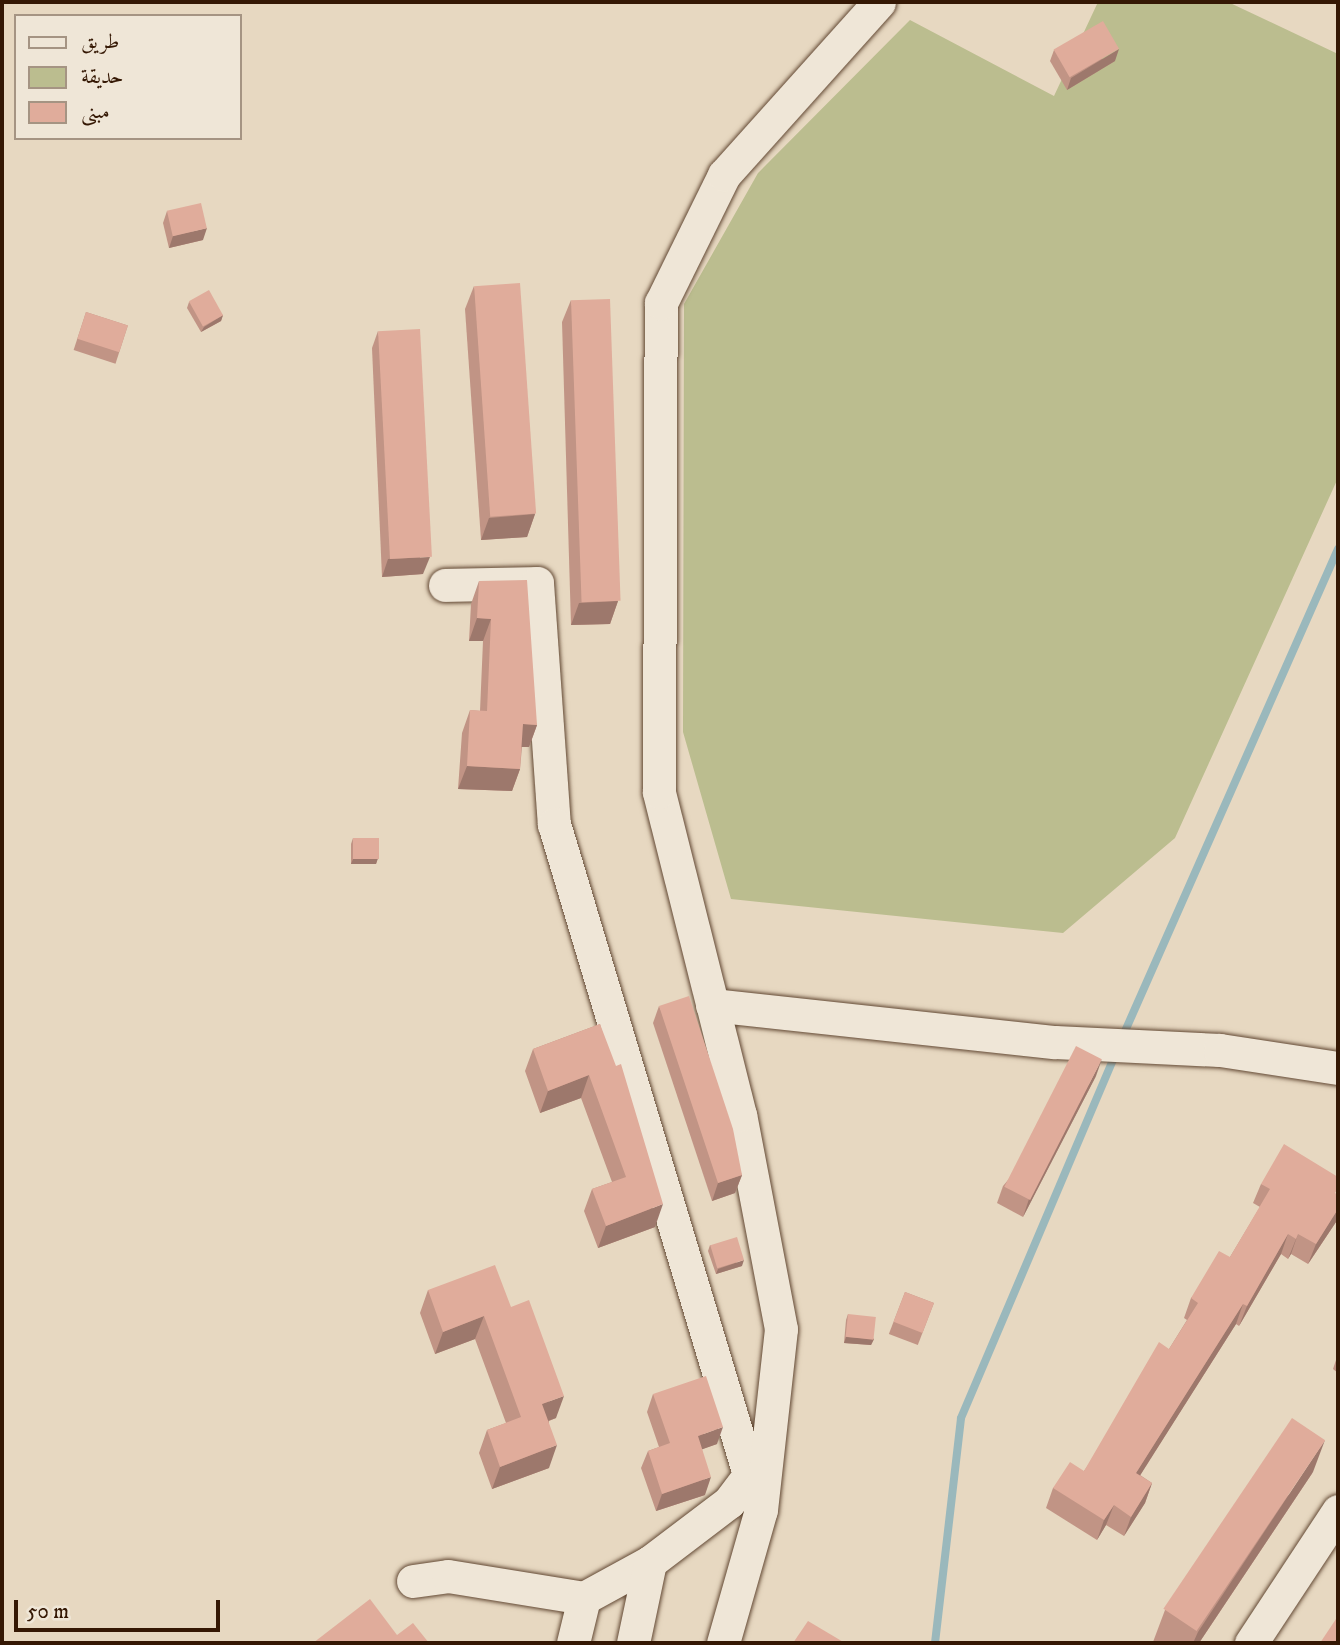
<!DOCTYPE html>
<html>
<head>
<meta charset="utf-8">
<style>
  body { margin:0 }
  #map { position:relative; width:1340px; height:1645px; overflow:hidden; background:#e7d8c1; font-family:"IM FELL DW Pica",Amiri,serif }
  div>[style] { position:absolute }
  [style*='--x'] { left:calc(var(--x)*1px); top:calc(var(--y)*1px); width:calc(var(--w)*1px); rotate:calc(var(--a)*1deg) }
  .green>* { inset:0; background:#bbbd8f }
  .stream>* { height:8px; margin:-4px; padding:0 4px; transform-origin:4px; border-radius:4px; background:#9ab8bc }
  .roads { filter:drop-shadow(0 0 2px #624833) drop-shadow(0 0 2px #624833) }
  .minor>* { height:33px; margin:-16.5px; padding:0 16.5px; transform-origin:16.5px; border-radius:16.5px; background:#efe6d7 }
  .wall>* { inset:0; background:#c19485; transform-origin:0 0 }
  .shaded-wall>* { inset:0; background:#9d786c }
  .building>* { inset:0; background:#e0ac9b; transform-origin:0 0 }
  span { translate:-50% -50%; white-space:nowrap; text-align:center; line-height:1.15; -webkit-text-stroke:5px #efe6d7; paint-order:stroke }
  .frame { position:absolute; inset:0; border:4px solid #351804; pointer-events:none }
  .legend { position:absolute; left:14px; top:14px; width:228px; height:126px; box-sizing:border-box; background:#efe6d7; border:2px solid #a59483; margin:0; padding:9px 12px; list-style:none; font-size:21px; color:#351804 }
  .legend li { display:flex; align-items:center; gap:14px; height:35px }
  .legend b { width:35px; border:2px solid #a59483 }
  .scale { position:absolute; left:14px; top:1600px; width:206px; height:32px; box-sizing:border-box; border:4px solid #351804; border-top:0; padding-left:9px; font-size:21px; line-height:24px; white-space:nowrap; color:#351804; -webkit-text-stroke:5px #efe6d7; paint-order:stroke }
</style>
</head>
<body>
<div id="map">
  <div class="green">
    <i style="clip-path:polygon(1098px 2px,1228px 2px,1338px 54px,1338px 478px,1175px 838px,1063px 933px,731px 899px,683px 732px,684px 304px,758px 173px,910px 20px,1054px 96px)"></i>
  </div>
  <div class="stream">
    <i style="--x:1122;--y:1038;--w:535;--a:-66.17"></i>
    <i style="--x:935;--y:1643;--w:226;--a:-83.4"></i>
    <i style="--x:961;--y:1418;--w:397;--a:-67"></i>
  </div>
  <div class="roads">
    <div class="minor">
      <i style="--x:445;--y:585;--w:92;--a:-1.2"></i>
      <i style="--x:537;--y:583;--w:242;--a:86"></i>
      <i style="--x:554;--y:824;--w:707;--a:73.31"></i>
      <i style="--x:712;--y:1005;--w:345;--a:6.2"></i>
      <i style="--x:1055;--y:1042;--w:165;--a:2.8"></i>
      <i style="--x:1220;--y:1050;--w:119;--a:8.7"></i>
      <i style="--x:413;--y:1581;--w:35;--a:-8"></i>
      <i style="--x:448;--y:1576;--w:138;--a:9.2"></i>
      <i style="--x:584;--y:1598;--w:75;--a:-28.6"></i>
      <i style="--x:650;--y:1562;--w:99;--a:-37.2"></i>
      <i style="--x:729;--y:1502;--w:31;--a:-53"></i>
      <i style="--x:573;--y:1643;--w:46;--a:-76.3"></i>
      <i style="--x:633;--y:1643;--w:83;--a:-78.1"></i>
      <i style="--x:723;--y:1643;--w:138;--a:-74.1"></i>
      <i style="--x:761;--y:1510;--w:182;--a:-83.7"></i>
      <i style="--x:781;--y:1329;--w:218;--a:-100.8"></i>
      <i style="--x:740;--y:1115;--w:333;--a:-104.1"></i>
      <i style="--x:659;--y:792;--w:489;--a:-89.8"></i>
      <i style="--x:661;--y:303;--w:143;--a:-63.8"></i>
      <i style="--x:724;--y:175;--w:232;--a:-48.1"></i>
      <i style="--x:1251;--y:1643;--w:158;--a:-56.6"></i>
    </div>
  </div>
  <div class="wall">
    <i style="clip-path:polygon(1054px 50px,1115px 61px,1067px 90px,1050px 61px)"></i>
    <i style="clip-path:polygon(167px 211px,203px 240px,169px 248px,163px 223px)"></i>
    <i style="clip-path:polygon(474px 286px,535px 514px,527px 537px,481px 540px,465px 309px)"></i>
    <i style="clip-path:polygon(571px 300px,618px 601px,610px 624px,571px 625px,562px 322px)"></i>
    <i style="clip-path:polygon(189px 302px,223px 315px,221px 321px,201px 332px,187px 308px)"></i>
    <i style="left:86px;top:312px;width:44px;height:40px;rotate:18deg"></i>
    <i style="clip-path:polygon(378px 331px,423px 574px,382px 577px,372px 348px)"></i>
    <i style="clip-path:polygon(479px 581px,537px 725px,529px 747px,522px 747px,520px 769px,512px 791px,458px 789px,462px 733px,470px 710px,480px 711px,483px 641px,469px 641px,471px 604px)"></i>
    <i style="clip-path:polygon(353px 838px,378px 858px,376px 864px,351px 864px,351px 844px)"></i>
    <i style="clip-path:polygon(659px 1006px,742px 1175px,735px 1193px,712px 1201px,653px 1023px)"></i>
    <i style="clip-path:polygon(600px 1024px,655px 1227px,598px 1248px,584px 1211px,592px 1189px,612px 1182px,581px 1098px,540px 1113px,525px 1071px,533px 1049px)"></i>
    <i style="clip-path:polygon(1096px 1076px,1023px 1217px,997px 1203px,1003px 1186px)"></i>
    <i style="clip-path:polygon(1261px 1184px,1338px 1195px,1338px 1219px,1308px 1264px,1291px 1254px,1288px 1259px,1281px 1254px,1239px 1326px,1236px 1324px,1140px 1475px,1152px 1483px,1145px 1503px,1124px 1536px,1106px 1525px,1097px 1540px,1046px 1508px,1053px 1488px,1084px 1471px,1169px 1349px,1187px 1320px,1184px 1318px,1191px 1298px,1230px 1257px,1260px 1207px,1253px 1203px)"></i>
    <i style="clip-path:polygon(710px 1245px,742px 1266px,716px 1274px,708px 1251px)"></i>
    <i style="clip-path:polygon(428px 1290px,511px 1307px,556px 1418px,549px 1421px,549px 1468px,492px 1489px,479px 1453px,487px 1430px,506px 1423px,475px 1339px,435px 1354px,420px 1313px)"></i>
    <i style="left:905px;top:1292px;width:31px;height:45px;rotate:21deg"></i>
    <i style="clip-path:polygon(848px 1314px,874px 1339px,871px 1345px,844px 1343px,846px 1320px)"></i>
    <i style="clip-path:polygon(1338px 1354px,1338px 1373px,1333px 1369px)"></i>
    <i style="clip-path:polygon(653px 1394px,717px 1444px,702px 1449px,705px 1495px,656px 1511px,641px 1468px,648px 1451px,659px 1447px,647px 1412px)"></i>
    <i style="clip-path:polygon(1313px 1472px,1199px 1643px,1156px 1643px,1153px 1642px,1165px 1610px)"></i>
  </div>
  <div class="shaded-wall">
    <i style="clip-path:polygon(1119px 49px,1115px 61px,1067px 90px,1071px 78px)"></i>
    <i style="clip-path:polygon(207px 228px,203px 240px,169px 248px,173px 236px)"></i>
    <i style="clip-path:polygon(223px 315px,221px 321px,201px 332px,204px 327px)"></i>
    <i style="clip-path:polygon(535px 514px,527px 537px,481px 540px,489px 518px)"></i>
    <i style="clip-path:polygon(430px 557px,423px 574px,382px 577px,388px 559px)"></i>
    <i style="clip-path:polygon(618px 601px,610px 624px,571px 625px,579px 603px)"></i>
    <i style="clip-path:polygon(477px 618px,491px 619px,483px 641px,469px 641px)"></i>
    <i style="clip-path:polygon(523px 724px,537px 725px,529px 747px,515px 747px)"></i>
    <i style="clip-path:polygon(467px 766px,520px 769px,512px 791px,458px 789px)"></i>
    <i style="clip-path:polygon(378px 858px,376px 864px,351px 864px,353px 859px)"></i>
    <i style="clip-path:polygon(1102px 1059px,1096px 1076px,1023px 1217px,1029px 1199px)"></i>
    <i style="clip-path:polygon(589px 1075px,581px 1098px,540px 1113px,548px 1091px)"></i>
    <i style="clip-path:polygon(742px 1175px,735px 1193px,712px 1201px,718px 1183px)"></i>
    <i style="clip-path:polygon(663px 1204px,655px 1227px,598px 1248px,606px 1226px)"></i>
    <i style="clip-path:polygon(1338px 1209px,1338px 1219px,1308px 1264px,1316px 1244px)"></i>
    <i style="clip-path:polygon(1288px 1234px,1281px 1254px,1239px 1326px,1247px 1306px)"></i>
    <i style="clip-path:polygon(1298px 1234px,1291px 1254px,1288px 1259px)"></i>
    <i style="clip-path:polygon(744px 1260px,742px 1266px,716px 1274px,718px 1269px)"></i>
    <i style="clip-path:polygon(1243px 1304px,1236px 1324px,1129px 1493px,1136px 1473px)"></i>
    <i style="clip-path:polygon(484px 1316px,475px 1339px,435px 1354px,443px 1332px)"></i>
    <i style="clip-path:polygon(846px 1337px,874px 1339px,871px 1345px,844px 1343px)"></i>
    <i style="clip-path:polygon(564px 1396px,556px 1418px,534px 1426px,542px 1404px)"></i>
    <i style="clip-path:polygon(723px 1427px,717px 1444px,692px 1453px,698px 1436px)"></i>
    <i style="clip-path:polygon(1325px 1440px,1313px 1472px,1199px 1643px,1193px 1643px,1198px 1632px)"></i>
    <i style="clip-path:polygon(557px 1445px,549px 1468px,492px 1489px,500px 1467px)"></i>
    <i style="clip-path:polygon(711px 1477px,705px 1495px,656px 1511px,662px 1494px)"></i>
    <i style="clip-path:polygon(1152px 1483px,1145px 1503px,1124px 1536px,1131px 1517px)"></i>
    <i style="clip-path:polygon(1114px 1505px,1106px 1525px,1097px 1540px,1104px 1520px)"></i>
  </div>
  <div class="building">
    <i style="left:1103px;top:21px;width:32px;height:57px;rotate:60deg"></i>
    <i style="left:201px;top:203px;width:26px;height:35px;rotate:77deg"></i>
    <i style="left:520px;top:283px;width:231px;height:46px;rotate:86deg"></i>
    <i style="left:209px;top:290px;width:29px;height:23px;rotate:61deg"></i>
    <i style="left:610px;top:299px;width:302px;height:39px;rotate:88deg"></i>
    <i style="left:86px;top:312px;width:44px;height:28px;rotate:18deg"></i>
    <i style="left:420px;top:329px;width:228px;height:42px;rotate:87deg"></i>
    <i style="clip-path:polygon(527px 580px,537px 725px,523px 724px,520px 769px,467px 766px,470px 710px,487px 711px,491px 619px,477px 618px,479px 581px)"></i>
    <i style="left:353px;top:838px;width:26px;height:21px"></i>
    <i style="clip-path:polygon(689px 996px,733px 1129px,742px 1175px,718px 1183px,659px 1006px)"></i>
    <i style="clip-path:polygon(600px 1024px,616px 1066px,621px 1064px,663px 1204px,606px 1226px,592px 1189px,626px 1177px,589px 1075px,548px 1091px,533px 1049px)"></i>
    <i style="left:1076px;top:1046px;width:29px;height:158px;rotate:27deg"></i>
    <i style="clip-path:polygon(1284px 1144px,1338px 1177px,1338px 1188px,1335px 1193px,1338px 1195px,1338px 1209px,1316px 1244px,1298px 1234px,1296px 1239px,1288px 1234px,1247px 1306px,1243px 1304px,1136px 1473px,1152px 1483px,1131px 1517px,1114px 1505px,1104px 1520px,1053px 1488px,1070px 1462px,1084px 1471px,1159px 1342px,1169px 1349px,1198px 1303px,1191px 1298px,1219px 1251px,1230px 1257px,1270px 1189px,1261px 1184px)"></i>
    <i style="left:737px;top:1237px;width:24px;height:28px;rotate:73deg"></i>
    <i style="clip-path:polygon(495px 1265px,511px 1307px,529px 1300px,564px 1396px,542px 1404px,557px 1445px,500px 1467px,487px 1430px,521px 1417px,484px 1316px,443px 1332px,428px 1290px)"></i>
    <i style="left:905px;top:1292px;width:31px;height:32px;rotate:21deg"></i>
    <i style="left:848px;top:1314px;width:28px;height:23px;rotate:6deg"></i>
    <i style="clip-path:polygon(706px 1376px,723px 1427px,698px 1436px,711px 1477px,662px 1494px,648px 1451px,670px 1443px,653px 1394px)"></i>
    <i style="left:1292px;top:1418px;width:40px;height:230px;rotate:34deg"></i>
    <i style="clip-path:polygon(370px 1599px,397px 1635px,413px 1623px,429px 1643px,313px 1643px)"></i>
    <i style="clip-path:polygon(1338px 1616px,1338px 1643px,1320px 1643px)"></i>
    <i style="clip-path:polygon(808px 1621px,845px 1643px,793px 1643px)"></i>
  </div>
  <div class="frame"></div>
  <ul class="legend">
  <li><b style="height:9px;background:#efe6d7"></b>طريق</li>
  <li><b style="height:19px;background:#bbbd8f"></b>حديقة</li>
  <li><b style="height:19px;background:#e0ac9b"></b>مبنى</li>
  </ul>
  <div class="scale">50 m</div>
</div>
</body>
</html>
